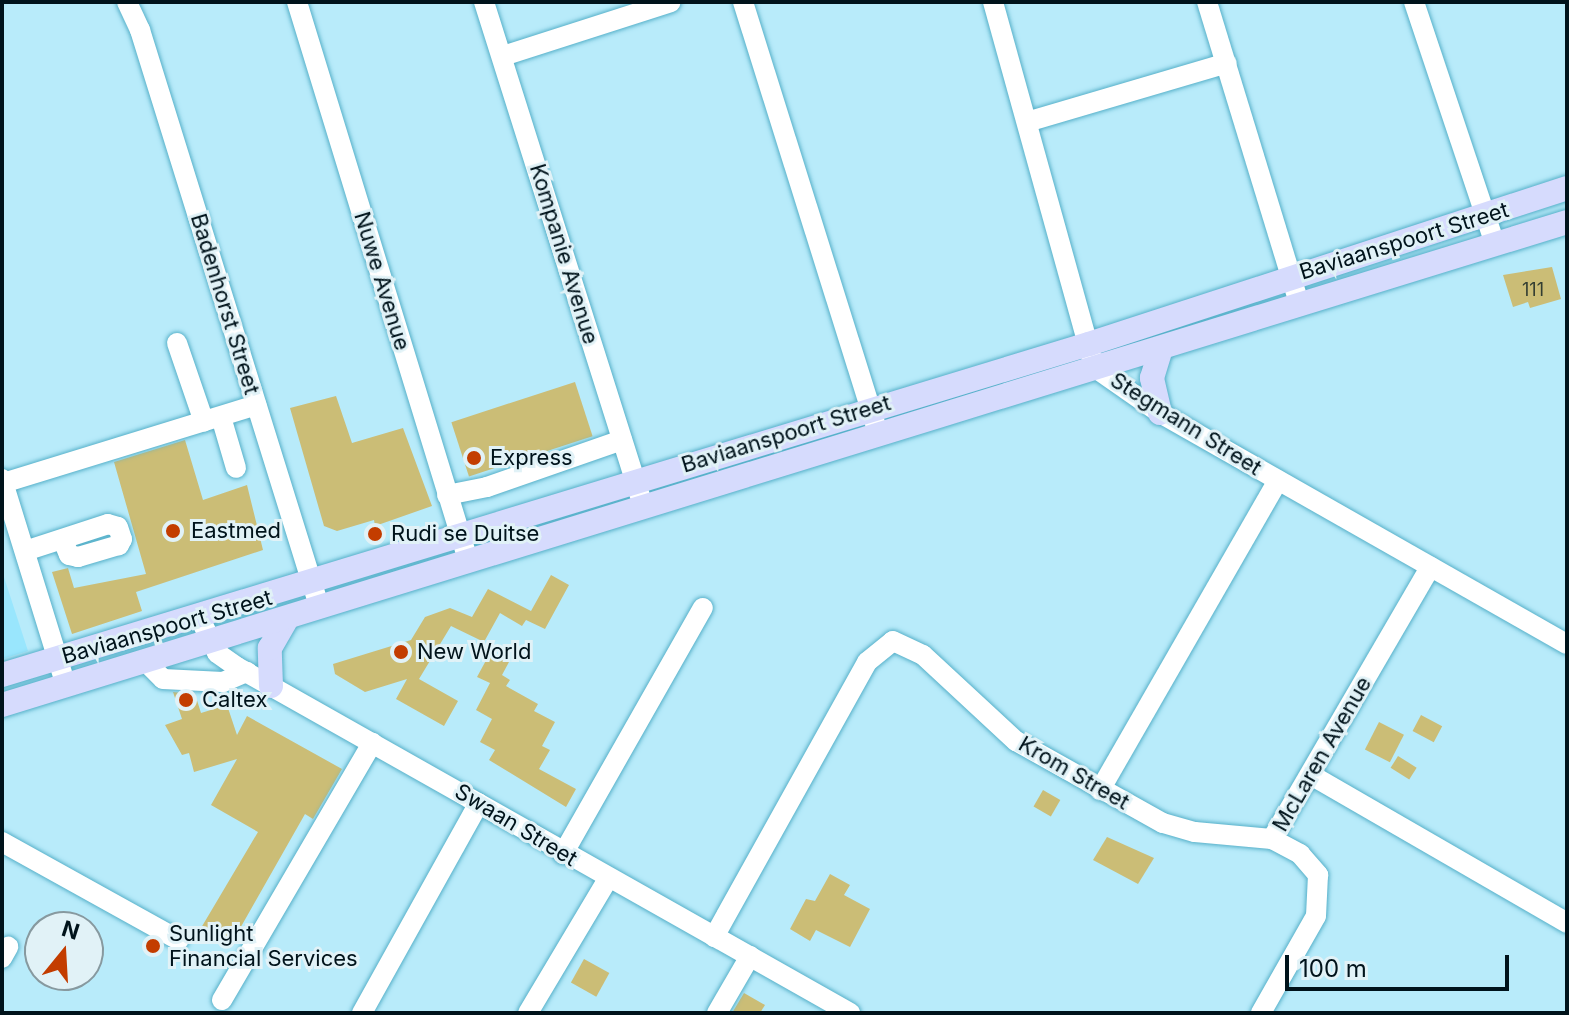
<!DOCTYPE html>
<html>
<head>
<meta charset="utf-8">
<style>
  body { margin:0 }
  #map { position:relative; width:1569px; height:1015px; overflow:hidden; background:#b8ebfa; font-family:Inter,sans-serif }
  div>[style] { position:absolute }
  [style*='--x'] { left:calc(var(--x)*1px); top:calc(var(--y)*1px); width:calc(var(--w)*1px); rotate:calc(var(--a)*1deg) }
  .built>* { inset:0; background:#99e6fd }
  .building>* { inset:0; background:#cbbd76; transform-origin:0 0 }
  .roads { filter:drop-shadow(0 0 2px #56b0c9) drop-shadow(0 0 2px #56b0c9) }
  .minor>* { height:20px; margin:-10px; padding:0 10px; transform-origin:10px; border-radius:10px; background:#fff }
  .major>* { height:24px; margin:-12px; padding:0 12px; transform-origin:12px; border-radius:12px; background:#d6dbfd }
  .dots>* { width:22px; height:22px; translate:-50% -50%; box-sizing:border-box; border:4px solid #e1f2f7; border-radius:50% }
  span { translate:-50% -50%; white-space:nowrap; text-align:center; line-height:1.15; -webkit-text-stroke:6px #e1f2f7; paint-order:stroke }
  .number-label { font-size:18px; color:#333e32 }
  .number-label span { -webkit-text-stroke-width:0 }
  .street-label { font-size:22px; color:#00131b }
  .poi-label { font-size:22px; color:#00131b }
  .left { translate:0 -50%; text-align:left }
  .frame { position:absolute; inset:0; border:4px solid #00131b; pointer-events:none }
  .north { position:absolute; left:24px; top:911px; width:80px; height:80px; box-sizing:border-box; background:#e1f2f7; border:2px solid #87999f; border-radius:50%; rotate:18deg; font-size:22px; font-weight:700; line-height:32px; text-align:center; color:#00131b }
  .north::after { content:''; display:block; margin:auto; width:28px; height:36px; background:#c33d00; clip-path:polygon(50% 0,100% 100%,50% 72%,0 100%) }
  .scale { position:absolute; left:1285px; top:955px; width:224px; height:36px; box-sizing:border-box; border:4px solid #00131b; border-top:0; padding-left:10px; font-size:24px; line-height:28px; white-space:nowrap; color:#00131b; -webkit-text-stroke:6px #e1f2f7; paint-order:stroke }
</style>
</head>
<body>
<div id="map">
  <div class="built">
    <i style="clip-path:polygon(2px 571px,28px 651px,2px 659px)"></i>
  </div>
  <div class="building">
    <i style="clip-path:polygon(1552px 267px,1561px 299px,1530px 308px,1528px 302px,1513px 307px,1503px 275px)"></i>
    <i style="left:575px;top:382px;width:57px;height:130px;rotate:72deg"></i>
    <i style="clip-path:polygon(336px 396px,352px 443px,403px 428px,432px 506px,375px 526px,374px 520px,337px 531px,324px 526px,290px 408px)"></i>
    <i style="clip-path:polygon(185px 440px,203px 500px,247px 485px,263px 550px,136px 592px,142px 611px,72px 634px,52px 572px,68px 568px,74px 588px,146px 574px,114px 462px)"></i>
    <i style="clip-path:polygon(551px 575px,569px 585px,545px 629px,526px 620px,522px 626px,500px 613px,484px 642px,451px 626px,419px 679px,458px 701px,444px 726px,396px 699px,407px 679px,365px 692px,335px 674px,333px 664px,411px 640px,425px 617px,450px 608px,472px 617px,488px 589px,531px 611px)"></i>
    <i style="clip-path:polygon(490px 653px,509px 662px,502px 675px,510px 680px,506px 686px,538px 704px,534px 711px,555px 722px,542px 746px,550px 750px,539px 769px,576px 789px,566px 807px,489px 760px,495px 750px,480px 742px,492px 719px,476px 710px,490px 683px,477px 677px)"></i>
    <i style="clip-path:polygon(173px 692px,195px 694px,201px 713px,227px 705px,237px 735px,247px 716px,342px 769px,313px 819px,305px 814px,230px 946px,201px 928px,258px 832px,211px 805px,237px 759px,194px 772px,189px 753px,182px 755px,165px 725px,182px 719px)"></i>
    <i style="left:1421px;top:715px;width:24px;height:18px;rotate:28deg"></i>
    <i style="left:1379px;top:722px;width:28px;height:31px;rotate:27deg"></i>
    <i style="left:1398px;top:756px;width:22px;height:14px;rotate:32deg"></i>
    <i style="left:1043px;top:790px;width:20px;height:19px;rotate:30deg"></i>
    <i style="clip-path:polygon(1107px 837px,1154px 858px,1138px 884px,1093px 860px)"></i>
    <i style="clip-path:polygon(830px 874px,850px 885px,844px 895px,870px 909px,850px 947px,816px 930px,810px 941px,790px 929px,806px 899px,815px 901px)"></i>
    <i style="left:584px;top:959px;width:29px;height:27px;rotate:29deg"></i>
    <i style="clip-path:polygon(744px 993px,765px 1005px,760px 1013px,732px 1013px)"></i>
  </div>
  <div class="roads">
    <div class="minor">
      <i style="--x:127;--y:2;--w:31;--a:65"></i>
      <i style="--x:140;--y:30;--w:593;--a:72.73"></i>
      <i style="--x:297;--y:2;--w:584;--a:72.96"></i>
      <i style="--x:484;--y:2;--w:518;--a:72.47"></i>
      <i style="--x:743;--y:2;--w:453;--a:72.6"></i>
      <i style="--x:993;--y:2;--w:379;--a:74.5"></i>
      <i style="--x:1094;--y:367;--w:80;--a:34.9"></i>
      <i style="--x:1160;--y:413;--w:468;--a:29.6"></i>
      <i style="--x:1207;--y:2;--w:314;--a:73"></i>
      <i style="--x:1414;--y:2;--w:255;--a:71.5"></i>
      <i style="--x:503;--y:56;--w:176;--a:-17.8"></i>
      <i style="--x:1030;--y:121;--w:205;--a:-16.4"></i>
      <i style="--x:177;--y:343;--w:83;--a:71.1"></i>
      <i style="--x:221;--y:417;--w:53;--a:73.6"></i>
      <i style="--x:2;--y:479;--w:217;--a:72.8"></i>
      <i style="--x:3;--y:483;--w:265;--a:-17.1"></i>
      <i style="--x:447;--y:495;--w:41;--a:-11.3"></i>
      <i style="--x:487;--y:487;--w:143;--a:-19.2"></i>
      <i style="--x:25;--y:551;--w:87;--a:-18"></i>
      <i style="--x:108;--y:524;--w:10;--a:17"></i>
      <i style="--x:118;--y:527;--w:13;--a:72"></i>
      <i style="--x:122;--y:539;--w:7;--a:117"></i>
      <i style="--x:119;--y:545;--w:43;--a:163.7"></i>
      <i style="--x:78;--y:557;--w:9;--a:-167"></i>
      <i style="--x:69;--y:555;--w:16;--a:-112"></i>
      <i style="--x:200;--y:619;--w:38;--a:63"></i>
      <i style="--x:217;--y:653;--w:24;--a:35"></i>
      <i style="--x:237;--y:667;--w:704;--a:29.44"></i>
      <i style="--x:145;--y:661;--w:25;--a:45"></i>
      <i style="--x:163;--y:679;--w:60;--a:2.9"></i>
      <i style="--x:223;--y:682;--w:26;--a:-23"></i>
      <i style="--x:1311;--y:775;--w:296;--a:30"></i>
      <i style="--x:1100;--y:790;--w:357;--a:-60.1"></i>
      <i style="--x:1272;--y:839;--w:315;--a:-59.8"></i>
      <i style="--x:2;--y:842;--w:202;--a:29"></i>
      <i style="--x:563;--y:854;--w:283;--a:-60.4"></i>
      <i style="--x:714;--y:937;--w:315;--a:-60.9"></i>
      <i style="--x:867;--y:662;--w:33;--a:-39"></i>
      <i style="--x:893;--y:641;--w:33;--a:25"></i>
      <i style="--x:923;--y:655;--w:127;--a:42.8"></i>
      <i style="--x:1016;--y:741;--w:168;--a:29.2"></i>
      <i style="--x:1163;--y:823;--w:33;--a:16"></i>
      <i style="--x:1195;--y:832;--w:77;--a:5.2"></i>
      <i style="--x:1272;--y:839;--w:32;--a:28"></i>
      <i style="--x:1300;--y:854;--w:28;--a:49"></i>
      <i style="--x:1318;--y:875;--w:41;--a:92.8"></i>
      <i style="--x:1316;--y:916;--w:112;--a:119.6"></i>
      <i style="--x:2;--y:958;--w:13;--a:-61"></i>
      <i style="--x:222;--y:1000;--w:298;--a:-59.7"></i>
      <i style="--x:362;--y:1013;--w:240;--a:-60.9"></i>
      <i style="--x:528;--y:1013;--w:156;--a:-59.2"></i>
      <i style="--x:717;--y:1013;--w:66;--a:-59.9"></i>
    </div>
    <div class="major">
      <i style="--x:1160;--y:413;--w:36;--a:-103"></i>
      <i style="--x:1152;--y:378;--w:30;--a:-73"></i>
      <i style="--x:2;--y:675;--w:1136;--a:-16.94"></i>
      <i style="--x:1089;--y:344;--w:503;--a:-18.07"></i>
      <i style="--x:271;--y:686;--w:38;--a:-92"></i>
      <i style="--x:270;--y:648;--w:34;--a:-60"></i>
      <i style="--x:2;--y:705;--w:1638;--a:-17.15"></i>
    </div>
  </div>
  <div class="dots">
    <i style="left:474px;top:458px;background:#c33d00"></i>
    <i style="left:173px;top:531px;background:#c33d00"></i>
    <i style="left:375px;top:534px;background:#c33d00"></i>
    <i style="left:401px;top:652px;background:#c33d00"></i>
    <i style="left:186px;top:700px;background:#c33d00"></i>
    <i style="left:153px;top:946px;background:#c33d00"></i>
  </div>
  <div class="number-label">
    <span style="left:1533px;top:290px">111</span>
  </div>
  <div class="street-label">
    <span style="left:1404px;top:241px;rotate:-17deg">Baviaanspoort Street</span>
    <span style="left:564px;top:254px;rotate:73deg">Kompanie Avenue</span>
    <span style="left:382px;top:281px;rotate:73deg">Nuwe Avenue</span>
    <span style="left:225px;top:304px;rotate:73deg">Badenhorst Street</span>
    <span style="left:1186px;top:424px;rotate:32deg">Stegmann Street</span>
    <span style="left:786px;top:434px;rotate:-17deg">Baviaanspoort Street</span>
    <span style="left:167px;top:627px;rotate:-16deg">Baviaanspoort Street</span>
    <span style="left:1322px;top:754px;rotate:-60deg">McLaren Avenue</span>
    <span style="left:1074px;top:773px;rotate:30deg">Krom Street</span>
    <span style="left:516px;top:825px;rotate:31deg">Swaan Street</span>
  </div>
  <div class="poi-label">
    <span class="left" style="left:490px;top:458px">Express</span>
    <span class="left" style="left:191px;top:531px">Eastmed</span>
    <span class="left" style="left:391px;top:534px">Rudi se Duitse</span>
    <span class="left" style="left:417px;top:652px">New World</span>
    <span class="left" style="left:202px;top:700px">Caltex</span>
    <span class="left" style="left:169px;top:946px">Sunlight<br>Financial Services</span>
  </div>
  <div class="frame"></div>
  <div class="north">N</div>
  <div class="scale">100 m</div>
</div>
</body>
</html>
